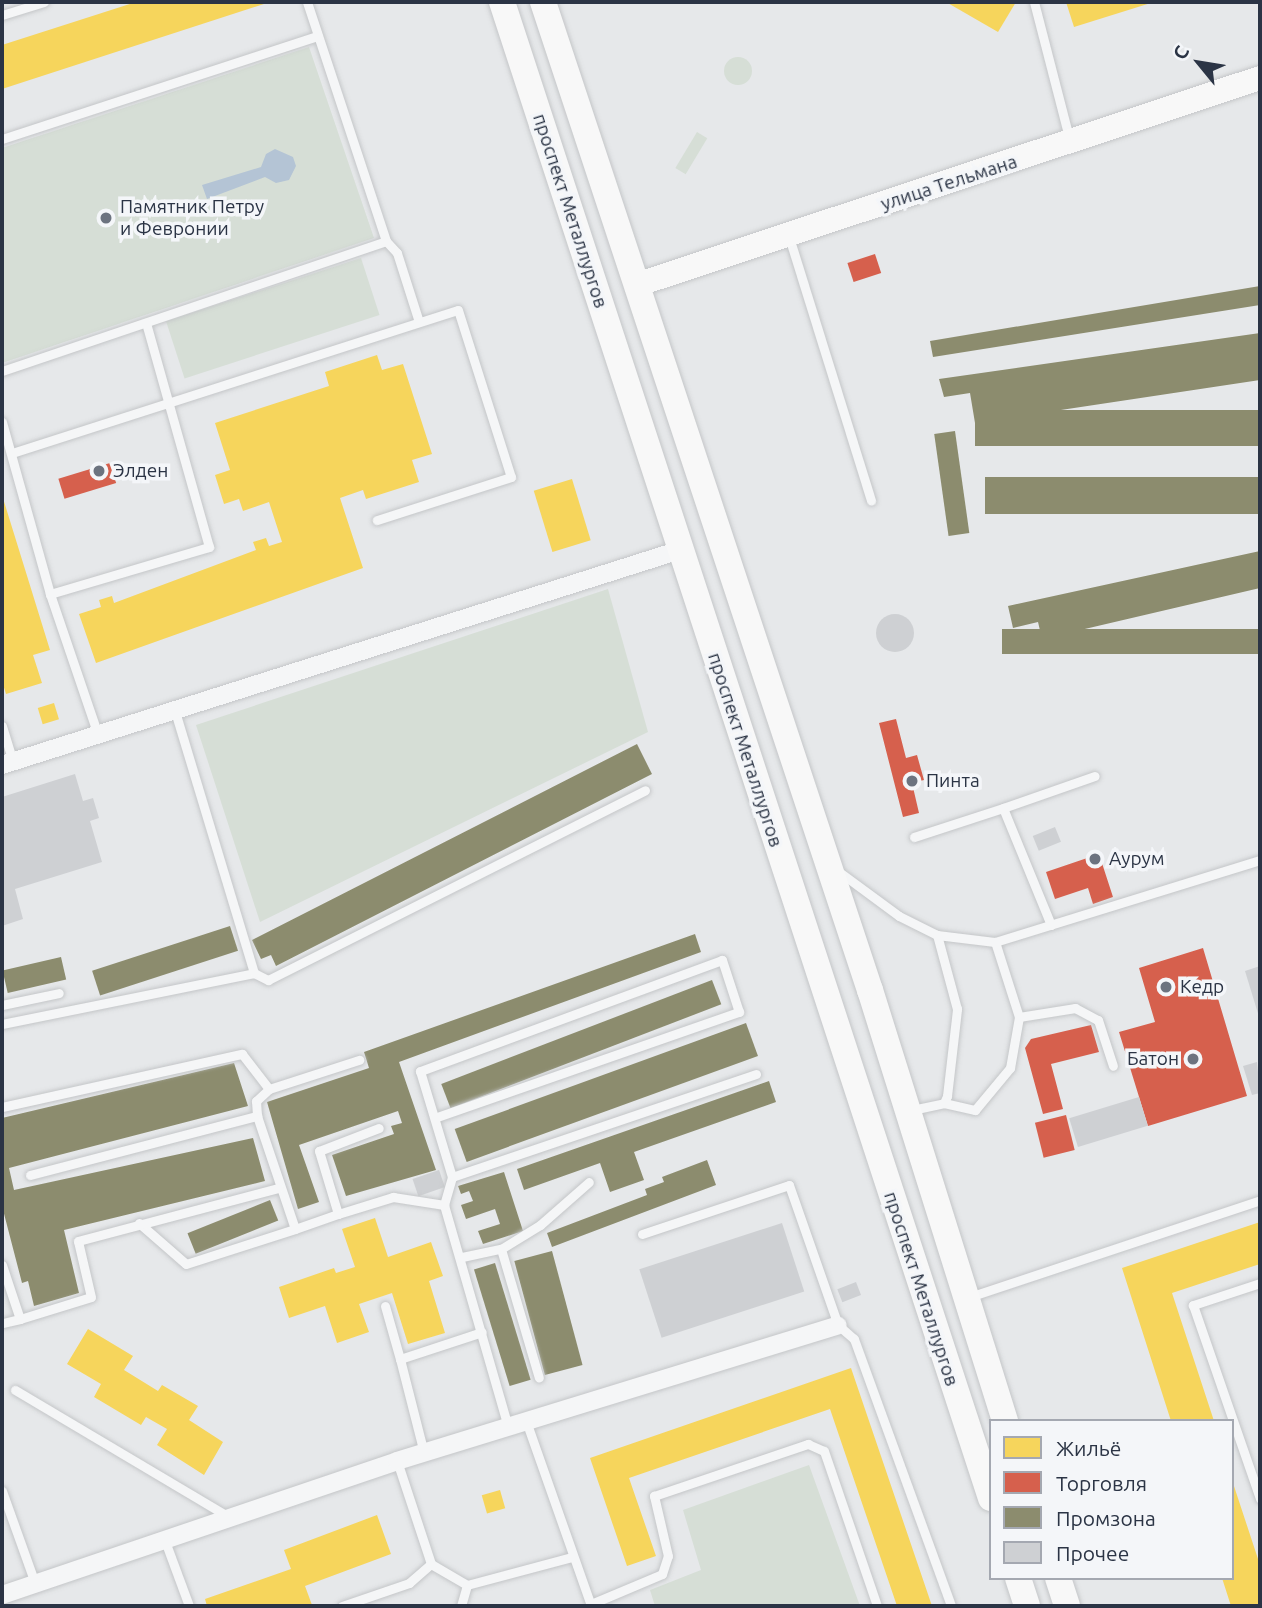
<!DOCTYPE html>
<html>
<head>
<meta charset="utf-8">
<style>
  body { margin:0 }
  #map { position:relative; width:1262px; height:1608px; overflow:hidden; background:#e6e8ea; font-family:Ubuntu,sans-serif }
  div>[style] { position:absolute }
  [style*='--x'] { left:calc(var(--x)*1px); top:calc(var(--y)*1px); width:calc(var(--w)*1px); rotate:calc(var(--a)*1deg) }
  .green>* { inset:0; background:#d6ded6; transform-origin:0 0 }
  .round { border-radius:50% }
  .water>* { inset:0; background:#b4c4d5 }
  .homes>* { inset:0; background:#f6d55c; transform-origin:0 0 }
  .shops>* { inset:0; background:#d6604d; transform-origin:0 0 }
  .industry>* { inset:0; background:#8c8c6e; transform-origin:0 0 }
  .building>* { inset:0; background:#ced0d3; transform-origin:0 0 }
  .roads { filter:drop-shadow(0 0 2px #c4c6c8) drop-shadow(0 0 2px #c4c6c8) }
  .lane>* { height:9px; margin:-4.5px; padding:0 4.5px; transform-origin:4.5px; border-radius:4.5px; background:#f5f6f7 }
  .street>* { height:18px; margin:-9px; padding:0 9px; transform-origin:9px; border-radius:9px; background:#f5f6f7 }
  .secondary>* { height:24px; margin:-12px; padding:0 12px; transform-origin:12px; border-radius:12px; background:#f8f8f8 }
  .primary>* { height:26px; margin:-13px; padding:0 13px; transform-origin:13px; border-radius:13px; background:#f8f8f8 }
  .dots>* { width:19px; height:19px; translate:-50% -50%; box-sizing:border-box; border:4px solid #f4f6f9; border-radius:50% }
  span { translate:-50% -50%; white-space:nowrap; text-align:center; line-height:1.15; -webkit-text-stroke:7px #f4f6f9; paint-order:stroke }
  .street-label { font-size:19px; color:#2b3445 }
  .poi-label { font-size:19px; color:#2b3445 }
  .left { translate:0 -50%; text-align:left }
  .right { translate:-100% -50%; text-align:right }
  .frame { position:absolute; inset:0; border:4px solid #2b3445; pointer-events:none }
  .legend { position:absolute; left:989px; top:1419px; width:245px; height:161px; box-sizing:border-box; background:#f4f6f9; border:2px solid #a4a8b1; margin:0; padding:9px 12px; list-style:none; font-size:21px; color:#2b3445 }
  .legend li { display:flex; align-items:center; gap:14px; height:35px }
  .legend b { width:35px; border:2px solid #a4a8b1 }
  .north { position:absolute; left:1164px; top:28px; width:70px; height:70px; -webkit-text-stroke:5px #f4f6f9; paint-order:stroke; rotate:300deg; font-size:19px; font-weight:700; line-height:28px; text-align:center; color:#2b3445 }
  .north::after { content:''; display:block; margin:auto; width:24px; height:32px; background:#2b3445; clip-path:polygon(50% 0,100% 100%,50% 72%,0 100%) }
</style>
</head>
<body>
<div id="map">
  <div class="green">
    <i style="clip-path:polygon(309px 47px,374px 238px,2px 363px,2px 148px)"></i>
    <i class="round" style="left:724px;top:57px;width:28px;height:28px"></i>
    <i style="left:697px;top:132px;width:12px;height:42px;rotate:31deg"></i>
    <i style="left:361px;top:258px;width:60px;height:205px;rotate:72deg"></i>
    <i style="clip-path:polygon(608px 589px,648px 732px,260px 922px,196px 725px)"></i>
    <i style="clip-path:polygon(809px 1465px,860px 1606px,655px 1606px,650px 1590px,701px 1570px,683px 1510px)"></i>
  </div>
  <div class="water">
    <i style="clip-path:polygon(275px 149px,293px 157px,296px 166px,289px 180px,276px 183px,265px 177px,207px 199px,202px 185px,261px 167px,266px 154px)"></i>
  </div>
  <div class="homes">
    <i style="clip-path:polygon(136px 2px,270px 2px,2px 89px,2px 45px)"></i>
    <i style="clip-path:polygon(946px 2px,1016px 2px,998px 32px)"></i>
    <i style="clip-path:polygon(1066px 2px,1154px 2px,1074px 27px)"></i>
    <i style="clip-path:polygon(377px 355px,382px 370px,403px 364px,432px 454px,412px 460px,419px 482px,366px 499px,363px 490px,340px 498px,363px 568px,96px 663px,79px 614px,101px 607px,99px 600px,112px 596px,114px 603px,256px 550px,253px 542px,266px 538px,269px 546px,282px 542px,269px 502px,243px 511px,239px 499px,224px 504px,215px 475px,230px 470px,215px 423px,329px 386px,325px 372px)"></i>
    <i style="left:572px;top:479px;width:64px;height:40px;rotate:73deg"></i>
    <i style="clip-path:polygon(2px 495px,50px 650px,33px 655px,42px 683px,6px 694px,2px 681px)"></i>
    <i style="left:54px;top:703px;width:17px;height:17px;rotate:73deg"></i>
    <i style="clip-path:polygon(375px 1218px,388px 1257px,431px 1242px,443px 1276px,429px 1281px,445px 1333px,408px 1344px,392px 1293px,359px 1304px,369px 1332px,337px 1343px,325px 1306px,289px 1318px,279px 1287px,334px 1268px,336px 1273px,355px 1267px,342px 1229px)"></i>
    <i style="clip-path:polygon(1260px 1222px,1260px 1264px,1172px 1293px,1214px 1421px,1171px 1421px,1122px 1268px)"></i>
    <i style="clip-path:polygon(88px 1329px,133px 1356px,124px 1370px,158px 1391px,162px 1385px,198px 1406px,189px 1420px,223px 1442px,204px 1475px,157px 1445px,167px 1429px,146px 1417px,141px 1425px,94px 1397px,101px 1384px,67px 1364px)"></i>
    <i style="clip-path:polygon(851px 1368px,932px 1606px,897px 1606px,830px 1409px,629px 1478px,656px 1556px,627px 1566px,590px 1458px)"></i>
    <i style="clip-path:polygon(1232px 1480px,1260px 1565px,1260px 1606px,1231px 1606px,1222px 1578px,1232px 1578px)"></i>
    <i style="left:500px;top:1490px;width:19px;height:19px;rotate:74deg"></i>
    <i style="clip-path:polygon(377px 1515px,391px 1554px,305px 1586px,312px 1605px,207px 1606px,205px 1599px,291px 1569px,284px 1550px)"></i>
  </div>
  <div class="shops">
    <i style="left:875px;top:254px;width:20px;height:29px;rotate:72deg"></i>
    <i style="left:110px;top:463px;width:21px;height:54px;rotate:73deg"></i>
    <i style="clip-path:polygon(896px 719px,906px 758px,917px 755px,924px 780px,912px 783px,919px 813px,903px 817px,879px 723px)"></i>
    <i style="clip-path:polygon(1099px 854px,1113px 897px,1093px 904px,1088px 888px,1055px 899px,1046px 872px)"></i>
    <i style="clip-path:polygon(1203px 948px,1247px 1096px,1148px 1126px,1119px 1032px,1155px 1022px,1139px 968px)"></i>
    <i style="clip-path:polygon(1091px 1025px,1099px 1052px,1051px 1064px,1063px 1109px,1043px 1114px,1025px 1048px,1031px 1039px)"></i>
    <i style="left:1066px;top:1115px;width:36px;height:32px;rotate:76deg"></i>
  </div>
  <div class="industry">
    <i style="clip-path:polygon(1260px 286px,1260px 305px,933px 357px,930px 341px)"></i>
    <i style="clip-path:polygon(1260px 333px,1260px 380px,975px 423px,970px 393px,944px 397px,939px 379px)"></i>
    <i style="left:1260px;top:410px;width:36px;height:285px;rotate:90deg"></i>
    <i style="left:955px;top:431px;width:103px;height:21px;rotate:82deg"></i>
    <i style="left:1260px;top:477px;width:37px;height:275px;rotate:90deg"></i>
    <i style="clip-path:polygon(1260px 551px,1260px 588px,1042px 639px,1038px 622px,1013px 628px,1008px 606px)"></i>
    <i style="left:1260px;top:629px;width:25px;height:258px;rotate:90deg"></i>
    <i style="clip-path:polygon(637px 744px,652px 774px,276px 966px,271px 955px,261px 959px,252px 940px)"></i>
    <i style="left:230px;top:926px;width:26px;height:145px;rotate:72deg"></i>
    <i style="clip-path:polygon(695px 934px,701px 952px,399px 1062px,436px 1170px,346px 1196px,332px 1155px,394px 1134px,391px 1126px,402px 1123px,398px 1111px,299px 1145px,319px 1202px,298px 1209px,267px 1102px,369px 1068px,364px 1052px)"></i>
    <i style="left:61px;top:957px;width:23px;height:60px;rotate:77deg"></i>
    <i style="left:712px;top:980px;width:26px;height:290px;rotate:69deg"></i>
    <i style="left:746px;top:1023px;width:35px;height:310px;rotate:70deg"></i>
    <i style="clip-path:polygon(234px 1063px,248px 1106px,9px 1168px,14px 1190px,253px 1138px,265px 1181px,64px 1230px,79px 1293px,34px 1306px,28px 1281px,22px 1283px,2px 1206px,2px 1118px)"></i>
    <i style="clip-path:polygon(769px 1081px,776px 1102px,634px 1152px,644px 1180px,610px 1192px,600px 1163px,524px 1190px,517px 1169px)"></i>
    <i style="clip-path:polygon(707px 1160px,716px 1185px,552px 1247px,547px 1233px,647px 1195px,645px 1189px,664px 1182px,662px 1177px)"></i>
    <i style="clip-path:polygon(504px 1172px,523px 1231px,483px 1244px,478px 1231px,500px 1224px,495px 1209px,466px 1219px,461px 1205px,473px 1201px,469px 1191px,461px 1194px,458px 1186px)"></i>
    <i style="left:270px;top:1200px;width:22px;height:89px;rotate:68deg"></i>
    <i style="left:552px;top:1251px;width:118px;height:39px;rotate:75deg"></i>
    <i style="left:495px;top:1263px;width:122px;height:22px;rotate:73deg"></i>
  </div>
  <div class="building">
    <i class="round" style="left:876px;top:614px;width:38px;height:38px"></i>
    <i style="clip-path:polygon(75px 774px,83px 801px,93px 798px,99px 818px,90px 821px,102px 862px,15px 889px,23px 919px,2px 926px,2px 797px)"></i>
    <i style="left:1055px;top:827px;width:16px;height:24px;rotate:68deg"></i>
    <i style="clip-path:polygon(1260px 966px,1260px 1020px,1245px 971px)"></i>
    <i style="clip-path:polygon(1257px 1062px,1260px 1093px,1252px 1095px,1243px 1066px)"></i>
    <i style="left:1139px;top:1097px;width:30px;height:73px;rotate:73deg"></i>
    <i style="left:439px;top:1170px;width:18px;height:28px;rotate:71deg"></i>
    <i style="left:782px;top:1223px;width:72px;height:150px;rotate:72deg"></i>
    <i style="left:856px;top:1282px;width:14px;height:20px;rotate:69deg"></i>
  </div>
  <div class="roads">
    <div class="lane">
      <i style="--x:307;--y:2;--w:252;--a:71.7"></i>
      <i style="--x:386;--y:241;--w:16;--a:47"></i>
      <i style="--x:397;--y:253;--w:72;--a:72.3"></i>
      <i style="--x:1034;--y:2;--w:144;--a:75.5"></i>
      <i style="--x:2;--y:15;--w:44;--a:-17.2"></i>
      <i style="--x:2;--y:139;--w:332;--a:-18.1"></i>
      <i style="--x:789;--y:237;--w:276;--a:72.7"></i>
      <i style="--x:2;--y:371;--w:405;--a:-18.7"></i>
      <i style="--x:2;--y:422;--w:179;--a:74.4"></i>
      <i style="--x:50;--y:594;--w:149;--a:71.2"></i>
      <i style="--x:12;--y:453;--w:468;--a:-17.8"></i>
      <i style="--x:458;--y:310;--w:175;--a:72.4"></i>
      <i style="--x:511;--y:477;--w:141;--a:162.2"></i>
      <i style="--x:50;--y:594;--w:166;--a:-16.5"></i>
      <i style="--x:209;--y:547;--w:233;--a:-105.7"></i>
      <i style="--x:2;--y:726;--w:37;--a:73"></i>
      <i style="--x:914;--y:837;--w:94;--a:-18"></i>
      <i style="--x:838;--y:871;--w:76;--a:36.4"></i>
      <i style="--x:899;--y:916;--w:42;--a:26.6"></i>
      <i style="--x:937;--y:935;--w:58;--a:6.9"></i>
      <i style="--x:995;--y:942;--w:277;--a:-17.2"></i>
      <i style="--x:1051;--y:925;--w:126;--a:-112.3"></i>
      <i style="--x:1003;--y:808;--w:97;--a:-19.2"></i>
      <i style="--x:254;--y:973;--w:16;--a:27"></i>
      <i style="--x:268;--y:980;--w:422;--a:-26.7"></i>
      <i style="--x:2;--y:1005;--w:58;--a:-11.9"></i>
      <i style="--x:1019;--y:1017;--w:57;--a:-9.1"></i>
      <i style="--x:1075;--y:1008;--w:26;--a:28"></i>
      <i style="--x:1098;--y:1020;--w:48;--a:71.9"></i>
      <i style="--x:2;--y:1024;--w:257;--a:-11.4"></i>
      <i style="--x:254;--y:973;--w:274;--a:-106.8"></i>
      <i style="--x:269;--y:1089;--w:95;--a:-17.9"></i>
      <i style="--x:944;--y:1103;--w:32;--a:13"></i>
      <i style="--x:975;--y:1110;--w:55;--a:-50.2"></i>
      <i style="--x:1010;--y:1068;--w:52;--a:-80"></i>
      <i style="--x:1019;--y:1017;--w:79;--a:-107.7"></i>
      <i style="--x:2;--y:1107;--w:246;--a:-12.5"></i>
      <i style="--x:242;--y:1054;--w:44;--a:52.4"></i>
      <i style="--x:269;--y:1089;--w:18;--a:137"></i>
      <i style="--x:256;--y:1101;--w:15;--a:86"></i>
      <i style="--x:257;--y:1116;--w:119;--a:71.4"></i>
      <i style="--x:295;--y:1229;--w:46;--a:-19.2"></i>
      <i style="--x:338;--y:1214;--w:66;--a:-106.8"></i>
      <i style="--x:319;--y:1151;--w:64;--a:-21"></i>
      <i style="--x:912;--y:1110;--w:33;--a:-12"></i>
      <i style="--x:944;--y:1103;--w:8;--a:-67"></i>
      <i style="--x:947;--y:1096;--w:88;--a:-83.4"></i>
      <i style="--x:957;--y:1009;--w:77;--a:-105.1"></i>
      <i style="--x:437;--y:1117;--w:320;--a:-19.2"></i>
      <i style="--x:739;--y:1012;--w:55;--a:-108.1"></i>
      <i style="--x:722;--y:960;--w:322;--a:159.8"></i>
      <i style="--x:420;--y:1071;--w:111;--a:73.2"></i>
      <i style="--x:452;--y:1177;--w:321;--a:-18.7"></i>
      <i style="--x:30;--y:1175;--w:235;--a:-14.6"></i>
      <i style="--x:452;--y:1177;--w:29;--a:106"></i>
      <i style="--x:444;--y:1205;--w:231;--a:73.9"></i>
      <i style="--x:338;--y:1214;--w:58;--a:-17.2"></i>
      <i style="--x:393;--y:1197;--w:52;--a:8.9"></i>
      <i style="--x:139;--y:1223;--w:62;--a:41.1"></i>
      <i style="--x:186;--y:1264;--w:114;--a:-17.8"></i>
      <i style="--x:642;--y:1234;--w:155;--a:-18.4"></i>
      <i style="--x:789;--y:1185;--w:148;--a:70.7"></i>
      <i style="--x:838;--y:1325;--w:21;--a:41"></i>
      <i style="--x:854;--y:1339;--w:284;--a:70"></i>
      <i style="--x:501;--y:1249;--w:134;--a:73.6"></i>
      <i style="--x:462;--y:1257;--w:40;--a:-12"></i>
      <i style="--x:501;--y:1249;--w:46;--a:-31.6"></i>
      <i style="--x:540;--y:1225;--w:65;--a:-41.3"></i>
      <i style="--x:2;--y:1265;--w:57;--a:71.6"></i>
      <i style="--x:20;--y:1319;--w:18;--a:167"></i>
      <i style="--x:1260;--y:1283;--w:71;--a:161.8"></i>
      <i style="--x:1193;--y:1305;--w:205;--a:70.9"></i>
      <i style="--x:969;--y:1297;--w:307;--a:-18.4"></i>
      <i style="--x:385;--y:1306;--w:55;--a:74.2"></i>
      <i style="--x:400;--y:1359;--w:86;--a:-18.2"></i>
      <i style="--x:20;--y:1319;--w:74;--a:-17.2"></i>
      <i style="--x:91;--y:1297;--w:57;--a:-103.1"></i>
      <i style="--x:78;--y:1241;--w:208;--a:-14.8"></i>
      <i style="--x:400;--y:1359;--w:97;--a:75.7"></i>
      <i style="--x:15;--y:1390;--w:249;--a:30.7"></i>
      <i style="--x:526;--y:1421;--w:196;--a:70.6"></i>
      <i style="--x:397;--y:1461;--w:108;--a:71.7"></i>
      <i style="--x:431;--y:1564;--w:42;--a:30.3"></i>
      <i style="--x:467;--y:1585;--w:109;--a:-14.9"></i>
      <i style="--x:2;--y:1491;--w:98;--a:70.3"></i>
      <i style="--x:165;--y:1541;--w:69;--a:69.7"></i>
      <i style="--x:591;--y:1604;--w:77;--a:-22.9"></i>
      <i style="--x:662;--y:1574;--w:19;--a:-72"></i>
      <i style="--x:668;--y:1556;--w:62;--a:-103.1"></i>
      <i style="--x:654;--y:1496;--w:163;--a:-18.7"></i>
      <i style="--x:808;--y:1444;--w:17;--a:24"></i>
      <i style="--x:824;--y:1451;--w:164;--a:71.1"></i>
      <i style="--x:342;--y:1606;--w:71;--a:-18.9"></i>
      <i style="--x:409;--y:1583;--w:29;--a:-41"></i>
      <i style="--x:461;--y:1606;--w:22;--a:-74"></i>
    </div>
    <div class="street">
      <i style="--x:2;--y:765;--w:711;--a:-17.59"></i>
      <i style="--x:2;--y:1595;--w:417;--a:-18.7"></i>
      <i style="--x:397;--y:1461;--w:461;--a:-17.1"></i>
    </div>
    <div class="secondary">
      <i style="--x:636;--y:285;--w:657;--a:-18.35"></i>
    </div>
    <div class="primary">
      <i style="--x:502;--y:2;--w:1574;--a:71.9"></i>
      <i style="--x:543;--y:2;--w:1041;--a:71.69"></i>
      <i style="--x:870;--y:990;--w:452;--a:72.6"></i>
      <i style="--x:1018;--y:1578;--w:29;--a:72"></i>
      <i style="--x:1058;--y:1578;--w:29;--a:72"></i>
    </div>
  </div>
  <div class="dots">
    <i style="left:106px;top:218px;background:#6c737f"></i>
    <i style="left:99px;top:471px;background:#6c737f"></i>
    <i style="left:912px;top:781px;background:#6c737f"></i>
    <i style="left:1095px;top:859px;background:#6c737f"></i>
    <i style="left:1166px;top:987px;background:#6c737f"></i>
    <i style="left:1193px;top:1059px;background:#6c737f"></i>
  </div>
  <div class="street-label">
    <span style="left:949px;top:183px;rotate:-18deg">улица Тельмана</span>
    <span style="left:570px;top:211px;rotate:72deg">проспект Металлургов</span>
    <span style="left:745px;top:750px;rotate:72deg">проспект Металлургов</span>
    <span style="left:921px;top:1289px;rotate:72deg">проспект Металлургов</span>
  </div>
  <div class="poi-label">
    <span class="left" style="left:120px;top:218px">Памятник Петру<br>и Февронии</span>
    <span class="left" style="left:113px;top:471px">Элден</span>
    <span class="left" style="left:926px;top:781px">Пинта</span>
    <span class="left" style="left:1109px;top:859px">Аурум</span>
    <span class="left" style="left:1180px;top:987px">Кедр</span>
    <span class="right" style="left:1179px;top:1059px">Батон</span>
  </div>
  <div class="frame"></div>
  <ul class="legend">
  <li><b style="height:19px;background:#f6d55c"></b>Жильё</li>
  <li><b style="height:19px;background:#d6604d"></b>Торговля</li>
  <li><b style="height:19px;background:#8c8c6e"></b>Промзона</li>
  <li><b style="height:19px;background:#ced0d3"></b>Прочее</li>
  </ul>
  <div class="north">С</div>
</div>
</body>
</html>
